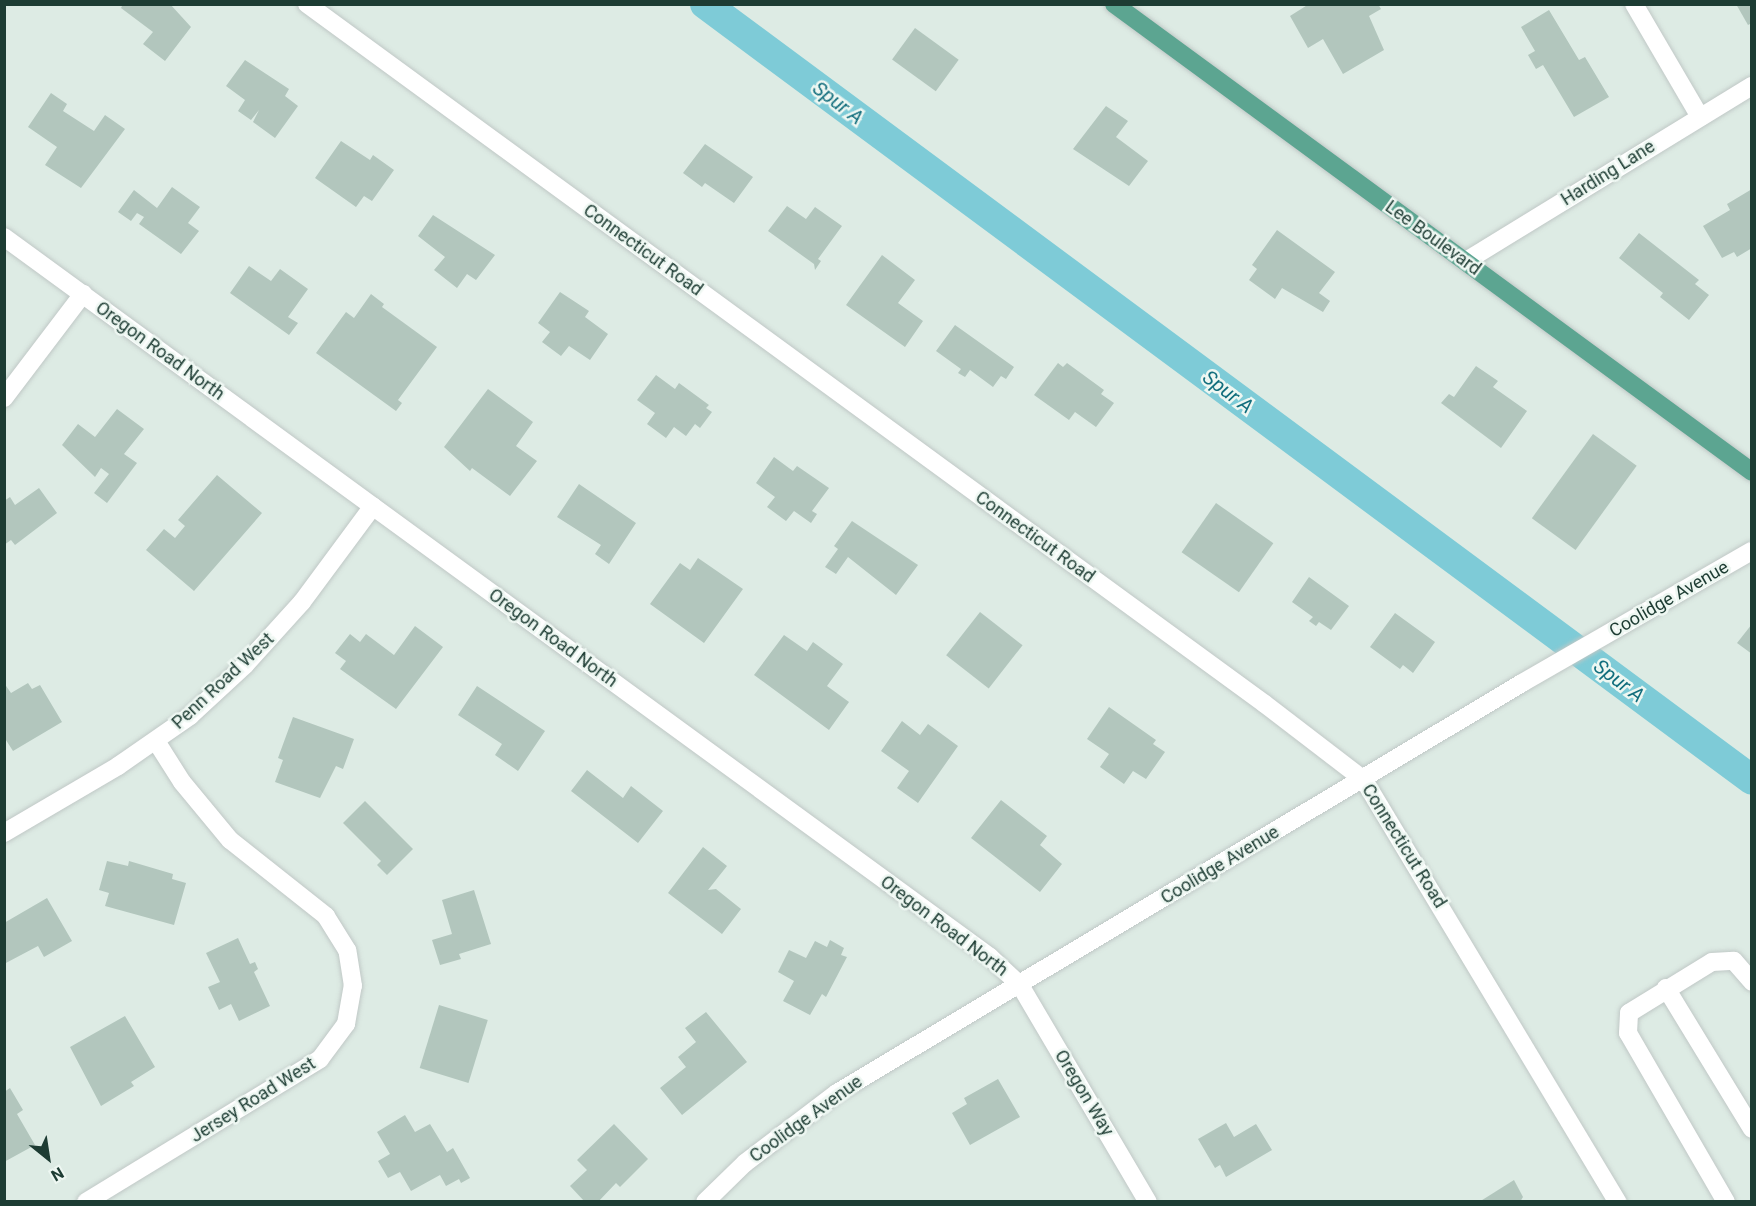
<!DOCTYPE html>
<html>
<head>
<meta charset="utf-8">
<style>
  body { margin:0 }
  #map { position:relative; width:1756px; height:1206px; overflow:hidden; background:#ddebe4; font-family:Roboto,sans-serif }
  div>[style] { position:absolute }
  [style*='--x'] { left:calc(var(--x)*1px); top:calc(var(--y)*1px); width:calc(var(--w)*1px); rotate:calc(var(--a)*1deg) }
  .canal>* { height:30px; margin:-15px; padding:0 15px; transform-origin:15px; border-radius:15px; background:#7ecbd7 }
  .building>* { inset:0; background:#b2c6bd; transform-origin:0 0 }
  .roads { filter:drop-shadow(0 0 2px #c0c8c6) drop-shadow(0 0 2px #c0c8c6) }
  .minor>* { height:18px; margin:-9px; padding:0 9px; transform-origin:9px; border-radius:9px; background:#fff }
  .major>* { height:18px; margin:-9px; padding:0 9px; transform-origin:9px; border-radius:9px; background:#5ca591 }
  span { translate:-50% -50%; white-space:nowrap; text-align:center; line-height:1.15; -webkit-text-stroke:5px #eef7f2; paint-order:stroke }
  .street-label { font-size:18px; color:#1d3c33 }
  .water-label { font-size:20px; color:#126e7d; font-style:italic }
  .frame { position:absolute; inset:0; border:6px solid #1d3c33; pointer-events:none }
  .north { position:absolute; left:18px; top:1128px; width:60px; height:60px; -webkit-text-stroke:4px #eef7f2; paint-order:stroke; rotate:150deg; font-size:16px; font-weight:700; line-height:24px; text-align:center; color:#1d3c33 }
  .north::after { content:''; display:block; margin:auto; width:21px; height:27px; background:#1d3c33; clip-path:polygon(50% 0,100% 100%,50% 72%,0 100%) }
</style>
</head>
<body>
<div id="map">
  <div class="canal">
    <i style="--x:705;--y:4;--w:1303;--a:36.54"></i>
  </div>
  <div class="building">
    <i style="clip-path:polygon(123px 4px,170px 4px,191px 27px,165px 61px,143px 44px,153px 32px,121px 8px)"></i>
    <i style="clip-path:polygon(1309px 4px,1378px 4px,1381px 9px,1369px 16px,1384px 50px,1343px 74px,1323px 39px,1308px 48px,1290px 16px)"></i>
    <i style="clip-path:polygon(1736px 4px,1752px 4px,1752px 23px,1748px 25px)"></i>
    <i style="clip-path:polygon(1549px 10px,1579px 60px,1585px 57px,1609px 97px,1574px 117px,1543px 65px,1536px 69px,1528px 55px,1535px 51px,1521px 27px)"></i>
    <i style="left:915px;top:28px;width:54px;height:39px;rotate:36deg"></i>
    <i style="clip-path:polygon(245px 60px,289px 89px,285px 96px,298px 106px,275px 138px,253px 122px,259px 110px,251px 120px,238px 111px,245px 100px,226px 86px)"></i>
    <i style="clip-path:polygon(51px 93px,67px 104px,63px 111px,94px 131px,105px 115px,125px 129px,81px 188px,45px 165px,57px 147px,28px 127px)"></i>
    <i style="clip-path:polygon(1106px 106px,1128px 121px,1116px 137px,1148px 161px,1129px 186px,1073px 149px)"></i>
    <i style="clip-path:polygon(341px 141px,370px 160px,373px 155px,394px 170px,372px 201px,364px 196px,356px 207px,315px 178px)"></i>
    <i style="clip-path:polygon(705px 144px,753px 177px,734px 203px,705px 183px,702px 187px,683px 173px)"></i>
    <i style="clip-path:polygon(172px 187px,200px 207px,188px 223px,199px 231px,181px 254px,139px 224px,144px 217px,137px 213px,131px 221px,118px 212px,134px 190px,157px 208px)"></i>
    <i style="clip-path:polygon(1752px 189px,1752px 248px,1737px 257px,1734px 252px,1722px 258px,1703px 226px,1730px 210px,1727px 204px)"></i>
    <i style="clip-path:polygon(787px 206px,806px 219px,815px 207px,842px 226px,818px 259px,821px 261px,815px 270px,814px 264px,768px 231px)"></i>
    <i style="clip-path:polygon(433px 215px,495px 255px,476px 280px,467px 274px,457px 288px,434px 270px,445px 257px,418px 236px)"></i>
    <i style="clip-path:polygon(1277px 230px,1335px 272px,1319px 293px,1330px 301px,1323px 312px,1282px 288px,1275px 299px,1249px 280px,1257px 269px,1252px 265px)"></i>
    <i style="clip-path:polygon(1639px 233px,1699px 280px,1695px 284px,1709px 295px,1689px 320px,1660px 297px,1663px 293px,1619px 258px)"></i>
    <i style="clip-path:polygon(882px 255px,915px 280px,898px 303px,923px 321px,905px 347px,846px 305px)"></i>
    <i style="clip-path:polygon(249px 266px,271px 281px,280px 269px,308px 289px,288px 317px,298px 323px,289px 335px,230px 293px)"></i>
    <i style="clip-path:polygon(560px 292px,589px 311px,585px 317px,608px 334px,590px 360px,569px 346px,561px 356px,542px 342px,550px 332px,538px 323px)"></i>
    <i style="clip-path:polygon(371px 294px,384px 304px,382px 307px,437px 347px,398px 400px,402px 403px,396px 411px,316px 353px,346px 312px,354px 318px)"></i>
    <i style="clip-path:polygon(955px 325px,1014px 367px,1006px 379px,1001px 376px,993px 387px,970px 370px,965px 377px,958px 373px,961px 369px,936px 351px)"></i>
    <i style="clip-path:polygon(1058px 363px,1063px 367px,1067px 363px,1104px 390px,1101px 394px,1114px 403px,1096px 427px,1075px 412px,1069px 420px,1034px 395px)"></i>
    <i style="clip-path:polygon(1476px 366px,1498px 381px,1493px 387px,1527px 411px,1501px 448px,1441px 403px,1449px 394px,1454px 397px)"></i>
    <i style="clip-path:polygon(656px 375px,675px 389px,679px 383px,709px 405px,706px 408px,712px 412px,700px 428px,695px 424px,686px 436px,674px 427px,666px 438px,647px 424px,655px 413px,637px 400px)"></i>
    <i style="clip-path:polygon(488px 389px,533px 422px,516px 446px,537px 461px,510px 496px,472px 468px,470px 471px,444px 447px)"></i>
    <i style="clip-path:polygon(117px 409px,144px 429px,124px 454px,137px 463px,107px 503px,94px 493px,109px 474px,101px 468px,95px 477px,62px 445px,78px 424px,95px 437px)"></i>
    <i style="left:1593px;top:434px;width:54px;height:104px;rotate:36deg"></i>
    <i style="clip-path:polygon(774px 457px,793px 471px,797px 466px,829px 488px,812px 511px,817px 514px,811px 523px,794px 511px,786px 521px,767px 507px,775px 497px,756px 483px)"></i>
    <i style="clip-path:polygon(217px 475px,262px 513px,194px 591px,146px 550px,164px 529px,175px 538px,185px 526px,178px 520px)"></i>
    <i style="clip-path:polygon(579px 484px,636px 523px,609px 564px,595px 554px,601px 545px,557px 517px)"></i>
    <i style="clip-path:polygon(39px 488px,57px 513px,15px 545px,11px 540px,4px 545px,4px 501px,10px 497px,15px 505px)"></i>
    <i style="left:1216px;top:503px;width:70px;height:60px;rotate:35deg"></i>
    <i style="clip-path:polygon(852px 521px,918px 565px,896px 595px,848px 557px,836px 574px,825px 567px,838px 549px,834px 546px)"></i>
    <i style="clip-path:polygon(698px 558px,743px 589px,704px 643px,650px 604px,680px 563px,690px 570px)"></i>
    <i style="clip-path:polygon(1309px 577px,1349px 606px,1331px 630px,1319px 622px,1316px 626px,1309px 621px,1313px 617px,1292px 602px)"></i>
    <i style="left:980px;top:612px;width:54px;height:55px;rotate:38deg"></i>
    <i style="clip-path:polygon(1395px 613px,1435px 642px,1413px 673px,1403px 665px,1400px 669px,1370px 647px)"></i>
    <i style="clip-path:polygon(1752px 624px,1752px 654px,1737px 643px)"></i>
    <i style="clip-path:polygon(415px 626px,443px 647px,396px 709px,340px 669px,346px 661px,335px 653px,350px 634px,360px 642px,366px 634px,394px 655px)"></i>
    <i style="clip-path:polygon(784px 635px,807px 651px,813px 642px,843px 664px,827px 686px,849px 702px,829px 730px,754px 675px)"></i>
    <i style="clip-path:polygon(4px 683px,11px 693px,28px 683px,32px 689px,40px 685px,62px 722px,13px 751px,4px 737px)"></i>
    <i style="clip-path:polygon(477px 686px,545px 731px,518px 771px,495px 755px,502px 744px,458px 715px)"></i>
    <i style="clip-path:polygon(1109px 707px,1156px 740px,1153px 744px,1165px 752px,1146px 779px,1133px 771px,1124px 784px,1100px 767px,1109px 754px,1087px 739px)"></i>
    <i style="clip-path:polygon(293px 717px,354px 739px,343px 769px,336px 766px,320px 798px,275px 782px,283px 760px,278px 758px)"></i>
    <i style="clip-path:polygon(902px 721px,920px 735px,928px 724px,958px 746px,918px 803px,897px 788px,909px 771px,881px 751px)"></i>
    <i style="clip-path:polygon(587px 770px,623px 798px,631px 786px,663px 811px,638px 843px,571px 791px)"></i>
    <i style="clip-path:polygon(1001px 800px,1047px 836px,1040px 845px,1062px 864px,1040px 892px,971px 838px)"></i>
    <i style="clip-path:polygon(365px 801px,413px 849px,387px 875px,377px 865px,381px 861px,343px 823px)"></i>
    <i style="clip-path:polygon(703px 847px,727px 866px,708px 890px,716px 889px,741px 909px,722px 934px,668px 893px)"></i>
    <i style="clip-path:polygon(107px 861px,128px 866px,129px 861px,173px 874px,172px 879px,186px 883px,174px 925px,105px 906px,109px 893px,99px 890px)"></i>
    <i style="clip-path:polygon(474px 890px,491px 944px,459px 954px,461px 959px,440px 965px,432px 940px,452px 934px,442px 900px)"></i>
    <i style="clip-path:polygon(47px 898px,72px 941px,44px 957px,38px 946px,4px 964px,4px 923px)"></i>
    <i style="clip-path:polygon(238px 938px,250px 964px,255px 962px,258px 969px,254px 972px,270px 1006px,239px 1021px,231px 1004px,219px 1010px,208px 987px,220px 982px,206px 953px)"></i>
    <i style="clip-path:polygon(830px 940px,844px 948px,841px 955px,847px 957px,826px 997px,822px 994px,810px 1015px,783px 1001px,794px 981px,778px 972px,789px 950px,806px 958px,815px 941px,827px 947px)"></i>
    <i style="left:439px;top:1005px;width:51px;height:66px;rotate:17deg"></i>
    <i style="clip-path:polygon(706px 1012px,747px 1062px,682px 1115px,660px 1088px,686px 1067px,678px 1057px,696px 1042px,685px 1028px)"></i>
    <i style="clip-path:polygon(125px 1016px,155px 1067px,131px 1082px,134px 1086px,101px 1106px,70px 1047px)"></i>
    <i style="clip-path:polygon(998px 1079px,1020px 1117px,970px 1145px,952px 1113px,967px 1104px,964px 1098px)"></i>
    <i style="clip-path:polygon(10px 1088px,23px 1110px,17px 1114px,35px 1145px,4px 1162px,4px 1092px)"></i>
    <i style="clip-path:polygon(405px 1115px,415px 1132px,430px 1124px,447px 1152px,453px 1148px,470px 1178px,461px 1183px,459px 1179px,446px 1186px,440px 1175px,411px 1191px,400px 1172px,388px 1178px,378px 1161px,390px 1154px,377px 1132px)"></i>
    <i style="clip-path:polygon(1226px 1123px,1234px 1137px,1256px 1124px,1272px 1150px,1226px 1177px,1220px 1165px,1215px 1168px,1198px 1139px)"></i>
    <i style="clip-path:polygon(614px 1124px,648px 1159px,620px 1187px,616px 1183px,598px 1202px,585px 1202px,570px 1186px,587px 1170px,577px 1160px)"></i>
    <i style="clip-path:polygon(1514px 1180px,1523px 1197px,1520px 1202px,1479px 1202px)"></i>
  </div>
  <div class="roads">
    <div class="minor">
      <i style="--x:307;--y:4;--w:1186;--a:36.16"></i>
      <i style="--x:1265;--y:704;--w:125;--a:37.5"></i>
      <i style="--x:1364;--y:780;--w:493;--a:59"></i>
      <i style="--x:1634;--y:4;--w:131;--a:59.7"></i>
      <i style="--x:4;--y:237;--w:1221;--a:36.14"></i>
      <i style="--x:990;--y:957;--w:41;--a:43"></i>
      <i style="--x:1020;--y:985;--w:252;--a:59.5"></i>
      <i style="--x:1466;--y:261;--w:335;--a:-31.5"></i>
      <i style="--x:4;--y:398;--w:131;--a:-52.8"></i>
      <i style="--x:4;--y:833;--w:132;--a:-30.4"></i>
      <i style="--x:118;--y:766;--w:88;--a:-34.8"></i>
      <i style="--x:190;--y:716;--w:75;--a:-42.8"></i>
      <i style="--x:245;--y:665;--w:85;--a:-47.9"></i>
      <i style="--x:302;--y:602;--w:119;--a:-53.5"></i>
      <i style="--x:1666;--y:988;--w:165;--a:58.6"></i>
      <i style="--x:86;--y:1202;--w:274;--a:-31.4"></i>
      <i style="--x:320;--y:1059;--w:44;--a:-53.4"></i>
      <i style="--x:346;--y:1024;--w:39;--a:-80"></i>
      <i style="--x:353;--y:986;--w:36;--a:-99"></i>
      <i style="--x:347;--y:950;--w:40;--a:-122"></i>
      <i style="--x:326;--y:916;--w:122;--a:-141.6"></i>
      <i style="--x:230;--y:840;--w:75;--a:-129.6"></i>
      <i style="--x:182;--y:782;--w:49;--a:-122.4"></i>
      <i style="--x:705;--y:1202;--w:56;--a:-44.3"></i>
      <i style="--x:745;--y:1163;--w:116;--a:-37.3"></i>
      <i style="--x:837;--y:1093;--w:798;--a:-30.9"></i>
      <i style="--x:1522;--y:683;--w:265;--a:-29.9"></i>
      <i style="--x:1726;--y:1202;--w:195;--a:-120.1"></i>
      <i style="--x:1628;--y:1033;--w:20;--a:-87"></i>
      <i style="--x:1629;--y:1013;--w:97;--a:-31.6"></i>
      <i style="--x:1712;--y:962;--w:22;--a:-3"></i>
      <i style="--x:1734;--y:961;--w:28;--a:49"></i>
    </div>
    <div class="major">
      <i style="--x:1114;--y:4;--w:791;--a:36.26"></i>
    </div>
  </div>
  <div class="street-label">
    <span style="left:1608px;top:173px;rotate:-32deg">Harding Lane</span>
    <span style="left:1433px;top:238px;rotate:36deg">Lee Boulevard</span>
    <span style="left:643px;top:250px;rotate:36deg">Connecticut Road</span>
    <span style="left:160px;top:351px;rotate:36deg">Oregon Road North</span>
    <span style="left:1035px;top:537px;rotate:36deg">Connecticut Road</span>
    <span style="left:1669px;top:599px;rotate:-30deg">Coolidge Avenue</span>
    <span style="left:553px;top:638px;rotate:36deg">Oregon Road North</span>
    <span style="left:223px;top:681px;rotate:-43deg">Penn Road West</span>
    <span style="left:1404px;top:846px;rotate:58deg">Connecticut Road</span>
    <span style="left:1220px;top:865px;rotate:-31deg">Coolidge Avenue</span>
    <span style="left:944px;top:926px;rotate:37deg">Oregon Road North</span>
    <span style="left:1084px;top:1093px;rotate:59deg">Oregon Way</span>
    <span style="left:253px;top:1100px;rotate:-32deg">Jersey Road West</span>
    <span style="left:806px;top:1119px;rotate:-36deg">Coolidge Avenue</span>
  </div>
  <div class="water-label">
    <span style="left:838px;top:103px;rotate:37deg">Spur A</span>
    <span style="left:1228px;top:392px;rotate:37deg">Spur A</span>
    <span style="left:1619px;top:681px;rotate:37deg">Spur A</span>
  </div>
  <div class="frame"></div>
  <div class="north">N</div>
</div>
</body>
</html>
